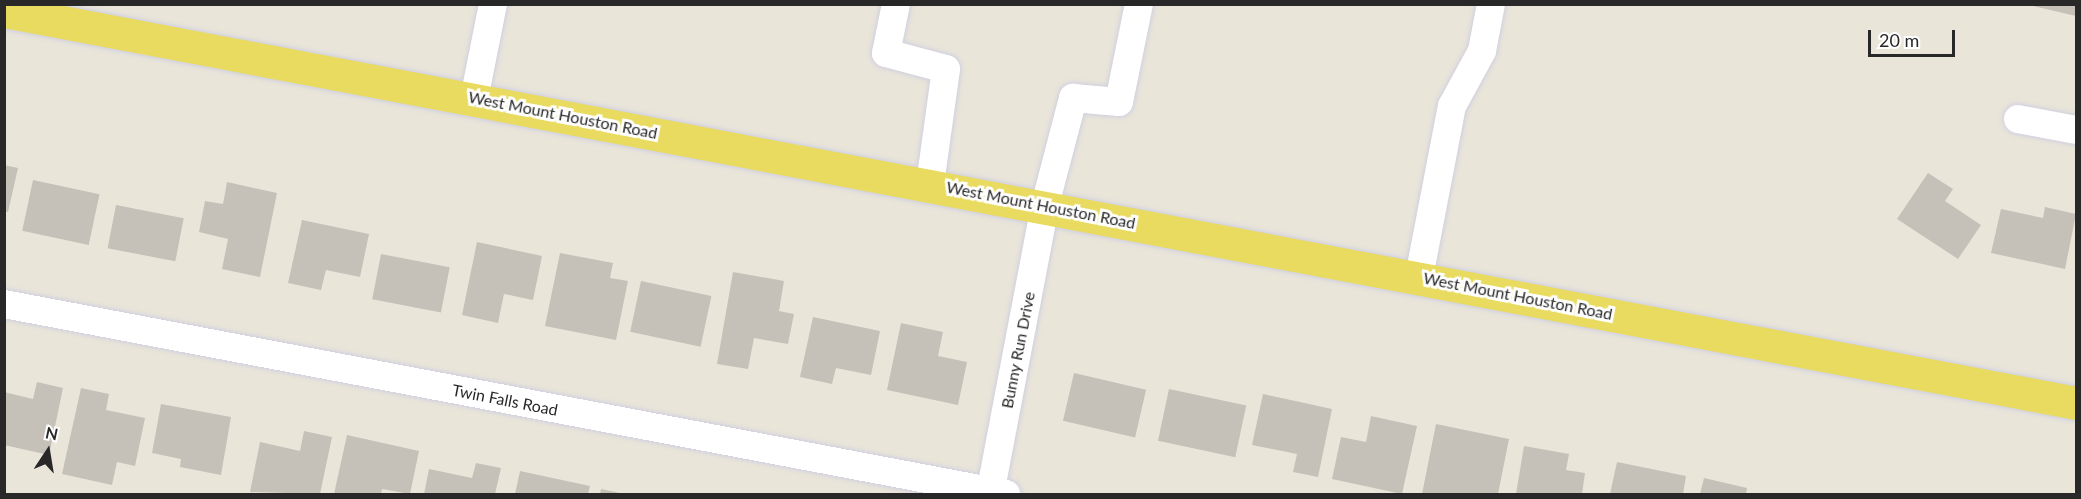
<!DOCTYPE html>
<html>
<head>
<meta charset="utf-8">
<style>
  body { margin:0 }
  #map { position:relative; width:2081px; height:499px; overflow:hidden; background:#eae5d9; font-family:Lato,sans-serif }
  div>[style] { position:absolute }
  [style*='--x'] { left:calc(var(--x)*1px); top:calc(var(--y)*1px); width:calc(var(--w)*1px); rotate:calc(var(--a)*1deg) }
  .building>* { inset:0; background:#c5c1b9; transform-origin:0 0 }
  .roads { filter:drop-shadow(0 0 2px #cfd0e0) drop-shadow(0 0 2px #cfd0e0) }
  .minor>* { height:28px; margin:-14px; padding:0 14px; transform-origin:14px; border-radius:14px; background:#fff }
  .major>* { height:33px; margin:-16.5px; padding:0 16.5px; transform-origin:16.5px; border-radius:16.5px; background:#e9db5f }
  span { translate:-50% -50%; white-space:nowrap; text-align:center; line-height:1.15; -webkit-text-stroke:6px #fff; paint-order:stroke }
  .street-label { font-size:16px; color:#282828 }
  .frame { position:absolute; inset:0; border:6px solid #282828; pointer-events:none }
  .north { position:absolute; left:18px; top:421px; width:60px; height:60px; -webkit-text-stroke:4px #fff; paint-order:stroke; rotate:12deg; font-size:16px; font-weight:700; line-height:24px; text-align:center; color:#282828 }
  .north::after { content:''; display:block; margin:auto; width:21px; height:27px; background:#282828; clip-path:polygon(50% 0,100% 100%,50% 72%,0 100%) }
  .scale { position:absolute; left:1868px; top:30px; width:87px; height:27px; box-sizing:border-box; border:3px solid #282828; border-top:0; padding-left:8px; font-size:18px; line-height:21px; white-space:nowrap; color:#282828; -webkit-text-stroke:4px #fff; paint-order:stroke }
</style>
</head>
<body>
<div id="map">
  <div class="building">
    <i style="clip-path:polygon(2034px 4px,2076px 4px,2076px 16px,2033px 6px)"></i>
    <i style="clip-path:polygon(4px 165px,18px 168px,8px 212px,4px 211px)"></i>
    <i style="clip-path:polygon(1928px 173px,1953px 189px,1945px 201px,1981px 225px,1958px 259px,1897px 219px)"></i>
    <i style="left:33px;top:180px;width:68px;height:52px;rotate:12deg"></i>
    <i style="clip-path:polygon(227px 182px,277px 193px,260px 277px,222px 269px,228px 239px,199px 232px,205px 201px,223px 204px)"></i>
    <i style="left:116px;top:205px;width:69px;height:44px;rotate:11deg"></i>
    <i style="clip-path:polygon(2045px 207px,2076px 214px,2065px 269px,1991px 253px,2001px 209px,2043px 218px)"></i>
    <i style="clip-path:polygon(302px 220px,369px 234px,360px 277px,326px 270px,321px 290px,288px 283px)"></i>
    <i style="clip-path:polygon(477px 242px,542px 256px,533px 300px,504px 294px,498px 323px,462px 315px)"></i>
    <i style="clip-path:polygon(560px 253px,613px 263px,610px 278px,628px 281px,616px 340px,545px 326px)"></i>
    <i style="left:381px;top:254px;width:70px;height:46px;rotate:11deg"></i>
    <i style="clip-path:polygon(733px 272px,784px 281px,779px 311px,794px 314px,788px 344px,754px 338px,748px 369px,717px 364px)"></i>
    <i style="left:641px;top:281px;width:72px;height:52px;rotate:12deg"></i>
    <i style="clip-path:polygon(813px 317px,880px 331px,871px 375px,836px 368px,832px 384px,800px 377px)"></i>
    <i style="clip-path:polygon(901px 323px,943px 332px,938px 356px,967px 362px,958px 405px,887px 390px)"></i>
    <i style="left:1074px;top:373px;width:74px;height:49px;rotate:13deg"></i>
    <i style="clip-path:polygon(37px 382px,63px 388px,49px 455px,4px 445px,4px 392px,33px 399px)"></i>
    <i style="clip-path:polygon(81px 388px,109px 394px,106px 410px,145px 418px,135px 466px,117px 462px,112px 485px,62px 474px)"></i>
    <i style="left:1169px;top:389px;width:79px;height:53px;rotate:12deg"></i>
    <i style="clip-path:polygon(1263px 394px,1332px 409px,1318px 477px,1293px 472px,1297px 454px,1252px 445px)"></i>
    <i style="clip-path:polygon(161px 404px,231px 417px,221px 475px,180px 467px,181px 459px,152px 453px)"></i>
    <i style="clip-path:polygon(1371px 416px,1417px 426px,1402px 494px,1332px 479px,1341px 437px,1366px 442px)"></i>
    <i style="clip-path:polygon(1436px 424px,1509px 439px,1498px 494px,1422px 494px)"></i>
    <i style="clip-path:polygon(304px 431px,332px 437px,320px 494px,250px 492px,260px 442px,300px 451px)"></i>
    <i style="clip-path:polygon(347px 435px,419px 451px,410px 494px,382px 489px,381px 494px,334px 494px)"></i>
    <i style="clip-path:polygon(1524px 446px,1569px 454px,1566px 470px,1585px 473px,1582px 494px,1516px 494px)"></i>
    <i style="clip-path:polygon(1617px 462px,1686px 476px,1683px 494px,1610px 494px)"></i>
    <i style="clip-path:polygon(476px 463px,501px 468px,495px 494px,424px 494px,429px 469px,472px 478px)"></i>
    <i style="clip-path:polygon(520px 471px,590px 486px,588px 494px,515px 494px)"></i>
    <i style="clip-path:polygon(1704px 478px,1747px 488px,1746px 494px,1700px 494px)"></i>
    <i style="clip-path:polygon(601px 489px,620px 493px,620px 494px,600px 494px)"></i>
  </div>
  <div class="roads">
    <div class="minor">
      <i style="--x:896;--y:4;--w:50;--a:101.5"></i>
      <i style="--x:886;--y:53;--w:62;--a:14.9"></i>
      <i style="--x:946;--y:69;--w:116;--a:97.9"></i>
      <i style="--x:474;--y:99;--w:97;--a:-78.7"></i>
      <i style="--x:2018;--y:119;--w:59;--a:10.7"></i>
      <i style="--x:1419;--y:277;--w:174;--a:-79.1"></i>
      <i style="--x:1452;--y:106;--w:63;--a:-61.4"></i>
      <i style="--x:1482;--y:51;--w:48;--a:-79.2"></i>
      <i style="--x:4;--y:304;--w:1020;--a:10.74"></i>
      <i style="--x:990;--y:494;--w:294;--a:-79.2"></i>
      <i style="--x:1045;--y:205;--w:111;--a:-75.3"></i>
      <i style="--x:1073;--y:98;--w:46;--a:5"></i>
      <i style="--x:1119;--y:102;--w:100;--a:-78.5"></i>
    </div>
    <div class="major">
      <i style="--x:4;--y:11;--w:2109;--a:10.71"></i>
    </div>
  </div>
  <div class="street-label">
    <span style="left:563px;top:115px;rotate:11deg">West Mount Houston Road</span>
    <span style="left:1041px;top:205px;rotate:11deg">West Mount Houston Road</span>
    <span style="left:1518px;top:296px;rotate:11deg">West Mount Houston Road</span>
    <span style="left:1018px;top:350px;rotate:-79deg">Bunny Run Drive</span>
    <span style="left:505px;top:400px;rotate:11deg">Twin Falls Road</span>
  </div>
  <div class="frame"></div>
  <div class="north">N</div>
  <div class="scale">20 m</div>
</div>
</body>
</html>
